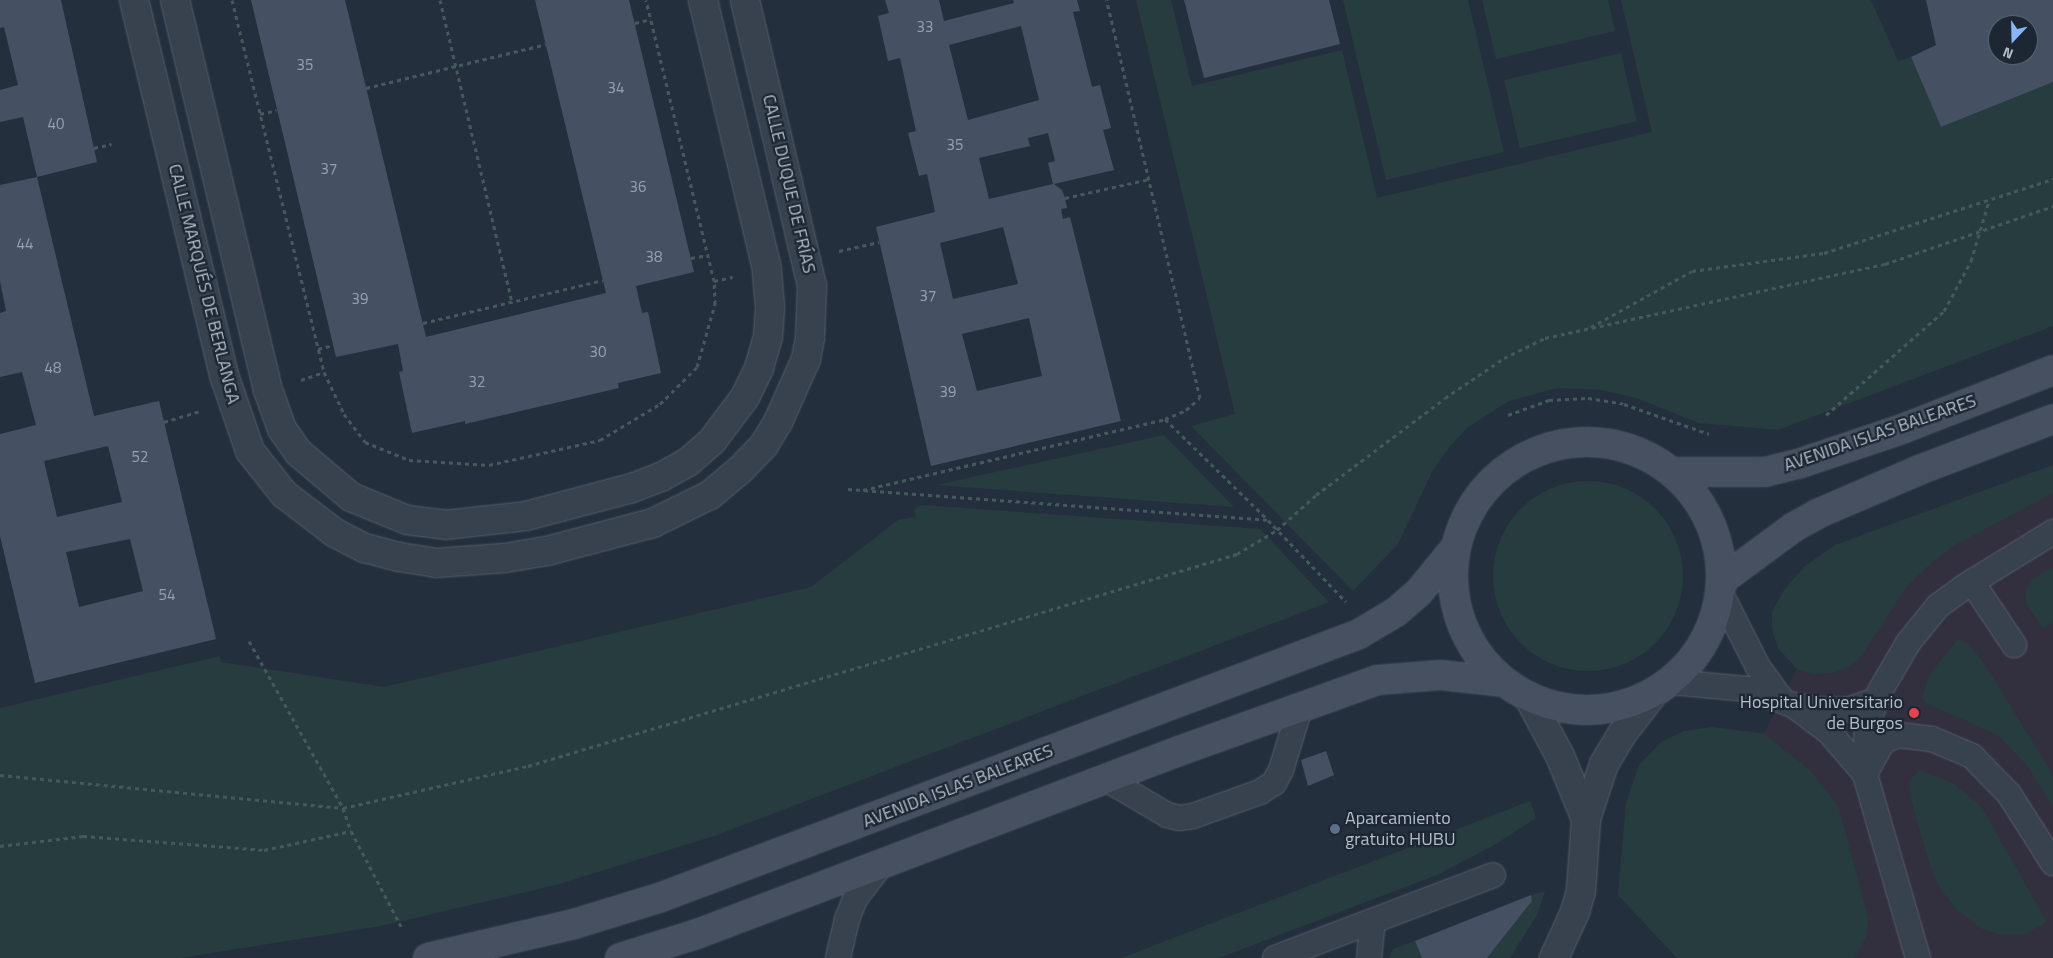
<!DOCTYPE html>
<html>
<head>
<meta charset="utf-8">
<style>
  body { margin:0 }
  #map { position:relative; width:2053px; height:958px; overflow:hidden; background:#242f3e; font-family:"Titillium Web",sans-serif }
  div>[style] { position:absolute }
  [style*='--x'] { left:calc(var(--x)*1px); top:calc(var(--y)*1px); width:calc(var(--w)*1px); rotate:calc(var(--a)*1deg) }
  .medical>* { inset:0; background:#32303f }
  .green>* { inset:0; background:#263c3f; transform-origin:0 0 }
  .round { border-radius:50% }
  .building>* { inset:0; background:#455162 }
  .path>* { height:3px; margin-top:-1.5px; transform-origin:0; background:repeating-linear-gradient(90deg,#44595c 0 4px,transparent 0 8px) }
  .roads { filter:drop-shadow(0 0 1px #565f6c) drop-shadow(0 0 1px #565f6c) }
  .lane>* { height:24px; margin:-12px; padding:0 12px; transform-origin:12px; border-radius:12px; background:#38414e }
  .street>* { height:28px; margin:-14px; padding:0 14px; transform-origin:14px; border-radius:14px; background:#38414e }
  .secondary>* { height:28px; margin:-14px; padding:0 14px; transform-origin:14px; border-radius:14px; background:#465061 }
  .secondary>.ring { margin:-14px; padding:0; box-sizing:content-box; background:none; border:28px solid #465061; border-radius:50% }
  .dots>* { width:14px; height:14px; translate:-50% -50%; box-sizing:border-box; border:2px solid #1d2633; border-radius:50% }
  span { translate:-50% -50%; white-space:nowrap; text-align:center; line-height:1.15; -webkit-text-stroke:4.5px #1d2633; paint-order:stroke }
  .number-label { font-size:15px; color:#98a1af }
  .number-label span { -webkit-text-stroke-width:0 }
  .street-label { font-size:18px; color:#b4bcc9 }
  .poi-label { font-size:18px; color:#b4bcc9 }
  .right { translate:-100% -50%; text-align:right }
  .left { translate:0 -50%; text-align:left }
  .north { position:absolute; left:1988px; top:15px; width:50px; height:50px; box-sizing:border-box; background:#1d2633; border:1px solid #59626f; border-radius:50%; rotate:201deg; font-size:14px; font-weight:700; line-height:20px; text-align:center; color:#b4bcc9 }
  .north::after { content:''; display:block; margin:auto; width:18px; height:22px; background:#8ab4f8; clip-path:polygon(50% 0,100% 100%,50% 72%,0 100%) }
</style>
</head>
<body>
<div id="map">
  <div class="medical">
    <i style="clip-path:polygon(2053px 465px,2053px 958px,1677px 958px,1618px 895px,1626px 803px,1639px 765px,1661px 742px,1684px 731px,1713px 727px,1764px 733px,1797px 669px,1778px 648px,1772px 629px,1772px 612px,1784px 590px,1805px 566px,1835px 545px)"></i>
  </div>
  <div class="green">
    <i style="clip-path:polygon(1136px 0,1171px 0,1192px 86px,1342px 50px,1377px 198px,1652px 132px,1621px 0,1871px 0,1898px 61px,1911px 57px,1941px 127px,2053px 82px,2053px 326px,1778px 430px,1699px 423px,1639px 399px,1602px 390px,1557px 388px,1509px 401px,1468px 427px,1451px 445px,1433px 470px,1398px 544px,1353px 591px,1191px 426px,1235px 414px)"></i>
    <i style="clip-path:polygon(1343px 0,1468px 0,1504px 152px,1386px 180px)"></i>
    <i style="clip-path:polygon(1482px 0,1608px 0,1615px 31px,1496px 59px)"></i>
    <i style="left:1621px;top:53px;width:70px;height:120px;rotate:77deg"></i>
    <i style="clip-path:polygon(1164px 435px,1234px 507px,936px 485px)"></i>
    <i style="clip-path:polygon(2053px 465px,2053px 493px,1955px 545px,1929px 565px,1907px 586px,1860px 658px,1848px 667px,1833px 673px,1813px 674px,1797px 669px,1778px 648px,1772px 629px,1772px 612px,1784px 590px,1805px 566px,1835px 545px)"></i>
    <i class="round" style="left:1493px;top:481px;width:190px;height:190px"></i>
    <i style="clip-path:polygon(921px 505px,1260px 529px,1329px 602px,717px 835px,556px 885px,381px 926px,181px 958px,0 958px,0 708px,220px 656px,221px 662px,384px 687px,811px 587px,898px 520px,916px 517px,914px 510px)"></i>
    <i style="clip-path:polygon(2053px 567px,2053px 623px,2043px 629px,2026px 604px,2026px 590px,2033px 579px)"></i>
    <i style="clip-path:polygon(1957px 640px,1968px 643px,1984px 663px,2053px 775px,2053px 807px,2028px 767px,1998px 735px,1926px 703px,1922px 697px,1930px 674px)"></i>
    <i style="clip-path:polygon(1713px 727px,1764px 734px,1810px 770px,1839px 808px,1868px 918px,1866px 937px,1855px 958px,1677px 958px,1618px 895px,1626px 803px,1639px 765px,1661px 742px,1684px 731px)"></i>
    <i style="clip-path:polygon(1920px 770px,1953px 783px,1981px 806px,2047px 922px,2023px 935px,1998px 934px,1982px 929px,1957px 910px,1941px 890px,1931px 869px,1912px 803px,1909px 781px)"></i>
    <i style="clip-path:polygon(1530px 801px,1536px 818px,1496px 844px,1437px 875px,1219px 958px,1121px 958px)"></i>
    <i style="clip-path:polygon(1545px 891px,1537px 915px,1510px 958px,1487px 958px,1532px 901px,1531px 895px)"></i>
    <i style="clip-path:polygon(1415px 941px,1422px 958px,1389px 958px,1393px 949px)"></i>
  </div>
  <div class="building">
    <i style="clip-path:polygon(0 0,61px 0,97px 162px,37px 177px,23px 117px,0 122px,0 90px,18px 85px,4px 27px,0 28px)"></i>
    <i style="clip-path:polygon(251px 0,345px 0,426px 337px,606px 293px,535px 0,629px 0,694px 272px,636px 286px,642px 313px,648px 312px,661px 373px,618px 383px,619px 388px,465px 424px,465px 421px,412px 433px,399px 372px,403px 371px,398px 344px,336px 357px)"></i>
    <i style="clip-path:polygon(evenodd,885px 0,939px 0,944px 21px,1014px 3px,1013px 0,1077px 0,1080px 11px,1073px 12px,1092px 87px,1100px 85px,1111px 128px,1103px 130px,1114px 170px,1054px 184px,1062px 190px,1065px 198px,1067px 208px,1061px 209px,1063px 219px,1070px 217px,1121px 421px,931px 466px,876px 227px,935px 212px,927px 174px,919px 176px,908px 133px,916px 131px,900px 58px,888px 61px,878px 16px,889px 13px,885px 0,1021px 26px,1039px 100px,968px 120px,949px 45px,1021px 26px,885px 0,1048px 133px,1055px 161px,1048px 163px,1053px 184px,989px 199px,979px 158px,1030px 146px,1028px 138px,1048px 133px,885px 0,1003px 227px,1018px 284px,953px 299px,940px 243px,1003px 227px,885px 0,1029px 318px,1042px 376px,977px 391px,962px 334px,1029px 318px)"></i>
    <i style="clip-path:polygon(1184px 0,1329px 0,1340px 44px,1204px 78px)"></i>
    <i style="clip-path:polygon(evenodd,1926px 0,2053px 0,2053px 82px,1941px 127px,1911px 57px,1936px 45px,1926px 0,1998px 25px,2028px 25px,2028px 55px,1998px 55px,1998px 25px)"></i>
    <i style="clip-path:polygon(evenodd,37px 177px,94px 416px,159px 401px,216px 639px,35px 683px,0 536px,0 434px,36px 425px,22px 372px,0 377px,0 313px,6px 311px,0 281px,0 185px,37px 177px,108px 446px,122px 502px,57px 517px,44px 461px,108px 446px,37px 177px,130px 539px,143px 591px,79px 607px,66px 552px,130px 539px)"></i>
    <i style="clip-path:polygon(1326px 751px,1334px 775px,1308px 786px,1301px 760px)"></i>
    <i style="clip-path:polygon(1531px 895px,1532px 901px,1487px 958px,1422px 958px,1415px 941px)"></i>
  </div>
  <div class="path">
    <i style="--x:232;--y:0;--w:383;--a:76.1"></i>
    <i style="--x:324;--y:372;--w:47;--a:64.5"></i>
    <i style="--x:344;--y:414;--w:35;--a:53"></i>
    <i style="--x:365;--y:442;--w:48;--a:22.2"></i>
    <i style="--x:409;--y:460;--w:80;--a:3.6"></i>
    <i style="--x:489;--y:465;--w:114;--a:-12.7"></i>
    <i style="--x:600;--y:440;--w:70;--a:-31"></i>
    <i style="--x:660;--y:404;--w:52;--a:-45"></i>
    <i style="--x:697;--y:367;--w:66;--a:-74.1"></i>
    <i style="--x:715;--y:304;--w:23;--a:-92"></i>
    <i style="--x:714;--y:281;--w:289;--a:-103.6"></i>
    <i style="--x:440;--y:0;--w:310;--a:76.6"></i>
    <i style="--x:635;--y:23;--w:16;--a:-14"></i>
    <i style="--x:366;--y:88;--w:185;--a:-13.7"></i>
    <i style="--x:260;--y:114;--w:17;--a:-13"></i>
    <i style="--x:94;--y:148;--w:18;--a:-13"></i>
    <i style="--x:1065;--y:198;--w:86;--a:-12.7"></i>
    <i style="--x:839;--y:251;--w:41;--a:-12.7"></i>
    <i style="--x:691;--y:258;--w:17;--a:-10"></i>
    <i style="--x:714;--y:281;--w:19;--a:-12"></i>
    <i style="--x:423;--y:323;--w:185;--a:-13.4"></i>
    <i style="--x:1591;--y:327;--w:115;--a:-29"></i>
    <i style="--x:1692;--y:271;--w:133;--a:-7.8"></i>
    <i style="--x:1824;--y:253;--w:241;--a:-17.9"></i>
    <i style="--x:318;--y:349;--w:16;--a:-15"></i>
    <i style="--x:301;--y:380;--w:24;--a:-19"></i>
    <i style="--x:1508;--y:415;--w:44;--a:-20.1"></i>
    <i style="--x:1549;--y:400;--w:39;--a:-3"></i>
    <i style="--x:1588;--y:398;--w:36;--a:9"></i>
    <i style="--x:1624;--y:404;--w:90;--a:19.4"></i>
    <i style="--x:1826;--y:415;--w:157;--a:-41.4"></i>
    <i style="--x:1944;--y:311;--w:57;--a:-61.6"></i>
    <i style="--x:1971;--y:261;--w:63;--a:-73.3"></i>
    <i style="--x:1165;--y:419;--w:144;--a:44.4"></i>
    <i style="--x:164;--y:422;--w:38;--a:-17"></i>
    <i style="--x:848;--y:489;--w:421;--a:4.2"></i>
    <i style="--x:1268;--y:520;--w:113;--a:46.4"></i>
    <i style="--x:863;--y:490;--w:310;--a:-13.2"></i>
    <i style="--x:1165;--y:419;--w:23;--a:-23"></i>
    <i style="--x:1186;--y:410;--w:18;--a:-41"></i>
    <i style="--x:1200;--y:398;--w:409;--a:-103.2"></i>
    <i style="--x:249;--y:641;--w:192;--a:60.6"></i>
    <i style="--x:343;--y:808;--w:24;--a:71"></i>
    <i style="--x:351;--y:831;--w:110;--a:62.3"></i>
    <i style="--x:0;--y:775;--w:345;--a:5.5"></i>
    <i style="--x:343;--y:808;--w:190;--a:-12.8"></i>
    <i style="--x:528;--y:766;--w:740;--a:-16.65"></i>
    <i style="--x:1237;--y:554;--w:47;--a:-31"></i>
    <i style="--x:1277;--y:530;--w:52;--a:-41.9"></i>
    <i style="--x:1316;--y:495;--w:161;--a:-36.9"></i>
    <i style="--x:1445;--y:398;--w:71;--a:-34.1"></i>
    <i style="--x:1504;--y:358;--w:46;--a:-26"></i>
    <i style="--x:1545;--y:338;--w:348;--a:-12.3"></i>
    <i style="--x:1885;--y:264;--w:178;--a:-19"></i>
    <i style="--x:0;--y:846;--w:84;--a:-6.9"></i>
    <i style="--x:83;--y:836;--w:182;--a:4.4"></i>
    <i style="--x:264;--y:850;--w:89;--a:-12.3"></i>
  </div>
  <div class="roads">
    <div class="lane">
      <i style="--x:1972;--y:582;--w:76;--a:56.3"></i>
      <i style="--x:1721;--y:594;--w:82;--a:63.1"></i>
      <i style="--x:1758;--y:667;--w:41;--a:54"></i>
      <i style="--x:1671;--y:682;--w:76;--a:5.3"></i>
      <i style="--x:1747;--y:689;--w:49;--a:19.2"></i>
      <i style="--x:1793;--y:705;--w:45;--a:36.9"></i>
      <i style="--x:1829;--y:732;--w:55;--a:49.4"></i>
      <i style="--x:1797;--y:706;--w:28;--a:8"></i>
      <i style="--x:1825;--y:710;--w:25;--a:-2"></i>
      <i style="--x:1850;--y:709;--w:28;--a:-19"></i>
      <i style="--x:1866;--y:772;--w:35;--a:-61"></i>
      <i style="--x:1883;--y:741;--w:17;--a:-21"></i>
      <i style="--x:1899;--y:735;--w:33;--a:7"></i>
      <i style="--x:1932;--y:739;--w:43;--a:23"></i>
      <i style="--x:1972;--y:756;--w:53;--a:45.8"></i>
      <i style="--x:2009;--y:794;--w:82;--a:57.5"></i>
      <i style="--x:1106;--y:779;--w:71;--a:30.5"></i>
      <i style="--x:1167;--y:815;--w:12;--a:14"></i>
      <i style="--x:1179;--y:818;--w:14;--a:-8"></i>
      <i style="--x:1193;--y:816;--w:71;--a:-19.7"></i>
      <i style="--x:1260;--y:792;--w:17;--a:-33"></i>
      <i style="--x:1274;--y:783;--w:15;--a:-62"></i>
      <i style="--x:1281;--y:770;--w:65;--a:-73"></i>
      <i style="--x:838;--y:958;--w:40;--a:-77"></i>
      <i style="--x:847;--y:919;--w:24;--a:-68"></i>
      <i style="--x:856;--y:897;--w:39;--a:-52"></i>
      <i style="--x:1275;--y:958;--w:233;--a:-20.8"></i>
      <i style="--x:1369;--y:958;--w:36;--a:-84"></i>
      <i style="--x:1918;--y:958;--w:191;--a:-106.1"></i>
      <i style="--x:1865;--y:774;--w:50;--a:-87.7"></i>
      <i style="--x:1867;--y:724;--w:35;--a:-68"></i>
      <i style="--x:1880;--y:691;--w:56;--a:-59.7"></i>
      <i style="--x:1908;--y:643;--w:48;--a:-51"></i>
      <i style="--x:1938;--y:606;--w:32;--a:-36"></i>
      <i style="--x:1964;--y:587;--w:105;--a:-31.7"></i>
    </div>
    <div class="street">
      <i style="--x:134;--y:0;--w:389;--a:76.5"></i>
      <i style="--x:225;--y:378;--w:77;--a:71.1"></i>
      <i style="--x:250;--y:451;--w:55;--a:51.7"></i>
      <i style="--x:284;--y:494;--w:64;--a:37.4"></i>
      <i style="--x:335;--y:533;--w:34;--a:27"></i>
      <i style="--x:365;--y:548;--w:35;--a:15"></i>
      <i style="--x:399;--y:557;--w:37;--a:9"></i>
      <i style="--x:436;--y:563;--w:69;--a:-4.1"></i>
      <i style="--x:505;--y:558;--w:43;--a:-9.5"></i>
      <i style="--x:547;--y:551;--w:110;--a:-14.8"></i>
      <i style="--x:653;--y:523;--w:64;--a:-26.2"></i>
      <i style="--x:710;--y:495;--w:39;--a:-40"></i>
      <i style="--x:740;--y:470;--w:35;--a:-46"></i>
      <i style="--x:764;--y:445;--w:27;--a:-59"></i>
      <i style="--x:778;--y:422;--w:69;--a:-66"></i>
      <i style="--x:806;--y:359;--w:21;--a:-79"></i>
      <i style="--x:810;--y:338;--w:52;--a:-87.8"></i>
      <i style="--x:812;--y:286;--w:294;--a:-103.2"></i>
      <i style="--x:175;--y:0;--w:401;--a:76.6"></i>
      <i style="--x:268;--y:390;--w:41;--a:70.3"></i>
      <i style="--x:282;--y:429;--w:29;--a:55"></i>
      <i style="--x:299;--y:453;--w:68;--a:40.2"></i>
      <i style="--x:351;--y:497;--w:61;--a:22.3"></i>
      <i style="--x:407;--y:520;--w:38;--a:7"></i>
      <i style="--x:445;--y:525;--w:81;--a:-6.3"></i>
      <i style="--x:526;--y:516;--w:110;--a:-14.8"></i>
      <i style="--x:632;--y:488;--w:31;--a:-21"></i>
      <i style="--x:661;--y:477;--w:31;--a:-29"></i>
      <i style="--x:688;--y:462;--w:32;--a:-41"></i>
      <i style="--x:712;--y:441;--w:55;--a:-53.1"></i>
      <i style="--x:745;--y:397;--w:32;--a:-64"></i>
      <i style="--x:759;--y:368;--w:32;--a:-74"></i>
      <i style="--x:768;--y:337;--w:30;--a:-86"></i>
      <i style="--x:770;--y:307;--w:38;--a:-95"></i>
      <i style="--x:767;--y:269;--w:277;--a:-103.4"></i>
      <i style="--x:1529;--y:698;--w:66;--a:61.9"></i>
      <i style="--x:1560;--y:756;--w:68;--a:67.6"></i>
      <i style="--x:1554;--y:958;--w:51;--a:-65.5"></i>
      <i style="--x:1575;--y:912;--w:22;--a:-74"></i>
      <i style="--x:1581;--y:891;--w:72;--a:-86"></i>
      <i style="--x:1586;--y:819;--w:58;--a:-71.9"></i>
      <i style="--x:1604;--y:764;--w:35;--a:-59"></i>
      <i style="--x:1622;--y:734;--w:49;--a:-52.4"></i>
    </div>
    <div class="secondary">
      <i class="ring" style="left:1453px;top:442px;width:240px;height:240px"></i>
      <i style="--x:1673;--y:472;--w:92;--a:0"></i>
      <i style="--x:1765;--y:472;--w:34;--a:-14"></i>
      <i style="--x:1798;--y:464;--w:110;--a:-18.6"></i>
      <i style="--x:1902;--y:429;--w:162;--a:-21.3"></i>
      <i style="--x:1722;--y:580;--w:89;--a:-36.4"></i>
      <i style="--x:1794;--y:527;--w:26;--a:-29"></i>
      <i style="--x:1817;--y:514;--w:111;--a:-23.3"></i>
      <i style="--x:1919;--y:470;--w:143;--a:-20.8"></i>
      <i style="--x:428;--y:958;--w:150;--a:-13.1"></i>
      <i style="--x:574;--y:924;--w:89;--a:-17"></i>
      <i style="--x:659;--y:898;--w:748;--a:-20.66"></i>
      <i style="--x:1359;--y:634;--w:43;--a:-30.7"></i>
      <i style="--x:1396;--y:612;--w:30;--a:-41"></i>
      <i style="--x:1419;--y:592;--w:57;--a:-50.7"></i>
      <i style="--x:620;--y:958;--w:81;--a:-17.3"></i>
      <i style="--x:697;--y:934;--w:516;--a:-20.79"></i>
      <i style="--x:1179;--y:751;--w:210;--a:-19.7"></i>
      <i style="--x:1377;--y:680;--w:64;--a:-4.5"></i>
      <i style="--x:1441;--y:675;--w:62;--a:6.4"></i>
    </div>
  </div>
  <div class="dots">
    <i style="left:1914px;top:713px;background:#e0444e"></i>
    <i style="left:1335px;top:829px;background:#5c6f8a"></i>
  </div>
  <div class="number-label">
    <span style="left:925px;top:27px">33</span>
    <span style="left:305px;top:65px">35</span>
    <span style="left:616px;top:88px">34</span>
    <span style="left:56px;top:124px">40</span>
    <span style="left:955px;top:145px">35</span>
    <span style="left:329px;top:169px">37</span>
    <span style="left:638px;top:187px">36</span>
    <span style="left:25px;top:244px">44</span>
    <span style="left:654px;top:257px">38</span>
    <span style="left:928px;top:296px">37</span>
    <span style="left:360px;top:299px">39</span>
    <span style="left:598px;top:352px">30</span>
    <span style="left:53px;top:368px">48</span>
    <span style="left:477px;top:382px">32</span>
    <span style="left:948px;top:392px">39</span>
    <span style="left:140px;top:457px">52</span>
    <span style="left:167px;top:595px">54</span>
  </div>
  <div class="street-label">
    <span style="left:789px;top:184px;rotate:77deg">CALLE DUQUE DE FRÍAS</span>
    <span style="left:204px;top:284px;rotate:76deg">CALLE MARQUÉS DE BERLANGA</span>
    <span style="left:1880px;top:433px;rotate:-19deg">AVENIDA ISLAS BALEARES</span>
    <span style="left:958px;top:786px;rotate:-21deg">AVENIDA ISLAS BALEARES</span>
  </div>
  <div class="poi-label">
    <span class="right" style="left:1903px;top:713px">Hospital Universitario<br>de Burgos</span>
    <span class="left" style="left:1345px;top:829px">Aparcamiento<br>gratuito HUBU</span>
  </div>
  <div class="north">N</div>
</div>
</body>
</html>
